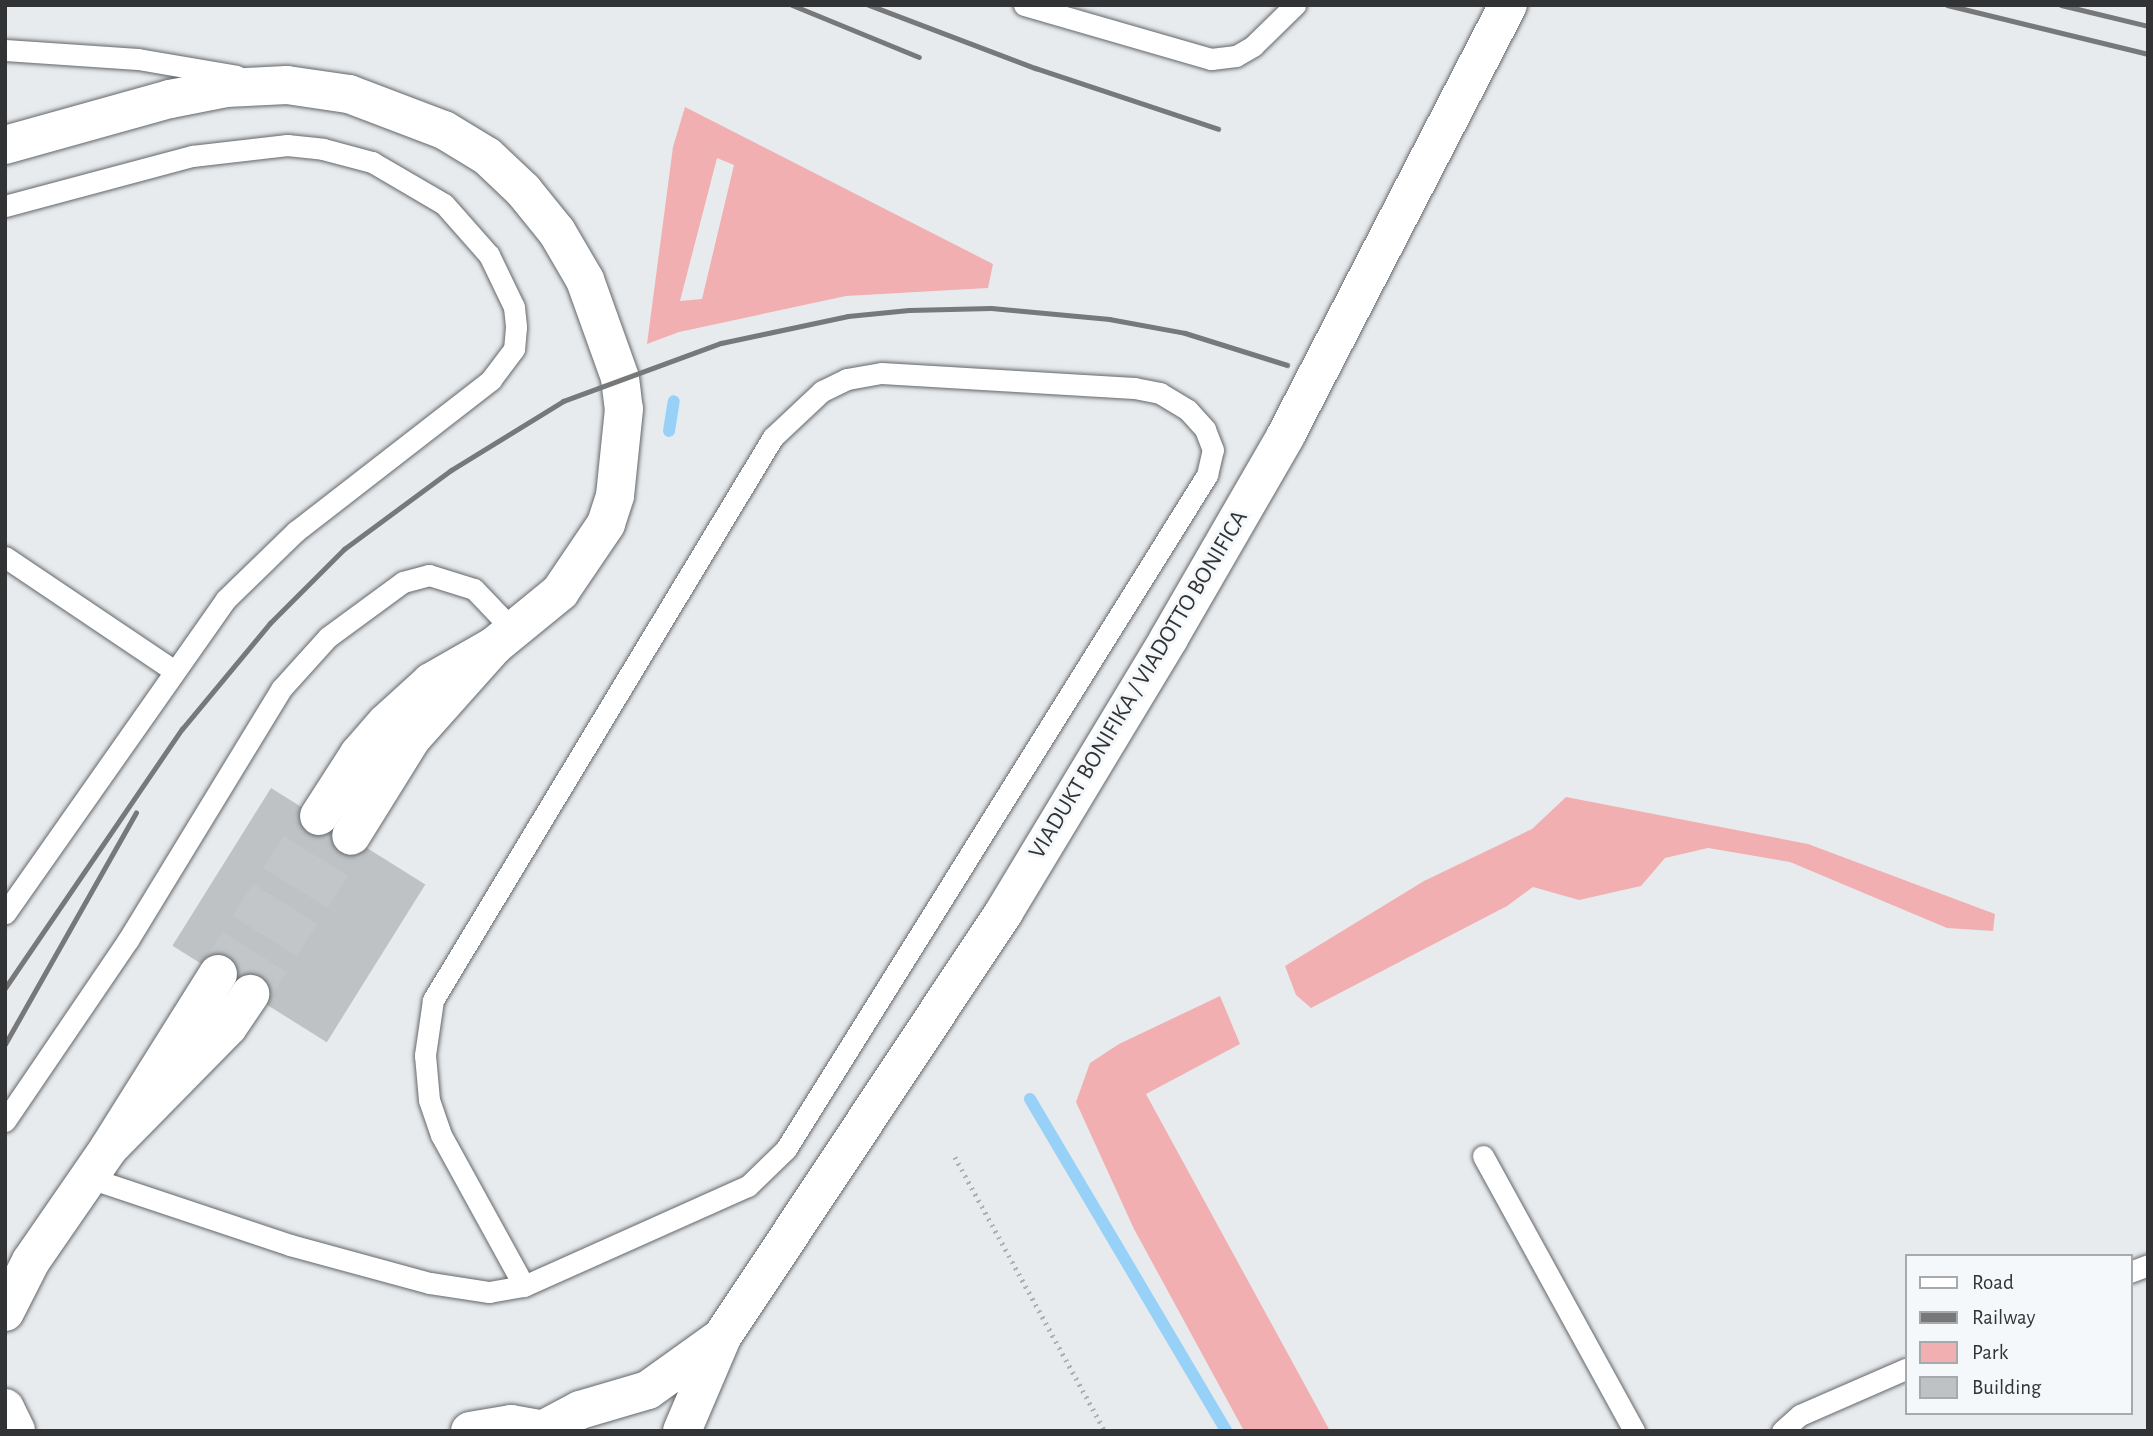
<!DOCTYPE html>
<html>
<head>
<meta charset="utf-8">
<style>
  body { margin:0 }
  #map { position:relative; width:2153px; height:1436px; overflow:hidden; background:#e7ebee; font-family:"Alegreya Sans",sans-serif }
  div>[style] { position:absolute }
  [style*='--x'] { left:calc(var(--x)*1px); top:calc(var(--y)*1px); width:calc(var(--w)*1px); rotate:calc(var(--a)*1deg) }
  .green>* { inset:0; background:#f2afb1 }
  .stream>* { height:12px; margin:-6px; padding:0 6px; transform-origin:6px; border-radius:6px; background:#97d1f8 }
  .building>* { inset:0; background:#bec2c4; transform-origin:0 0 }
  .minor-tunnel>* { height:38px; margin-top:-19px; transform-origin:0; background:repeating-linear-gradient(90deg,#c3c6c9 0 38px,transparent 0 57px) }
  .path>* { height:4.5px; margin-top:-2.25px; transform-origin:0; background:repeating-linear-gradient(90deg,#aeb1b4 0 2px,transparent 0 7px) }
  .roads { filter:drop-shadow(0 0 2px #64676a) drop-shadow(0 0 2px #64676a) }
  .service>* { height:21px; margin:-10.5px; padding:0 10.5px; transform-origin:10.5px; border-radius:10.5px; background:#fff }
  .minor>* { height:38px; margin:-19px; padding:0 19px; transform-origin:19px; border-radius:19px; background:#fff }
  .primary>* { height:38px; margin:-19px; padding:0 19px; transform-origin:19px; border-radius:19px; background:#fff }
  .rail>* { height:5px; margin:-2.5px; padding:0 2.5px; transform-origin:2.5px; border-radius:2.5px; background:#76787a }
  span { translate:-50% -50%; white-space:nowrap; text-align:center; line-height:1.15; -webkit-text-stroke:6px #f5f8fb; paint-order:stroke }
  .street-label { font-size:24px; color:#323334 }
  .frame { position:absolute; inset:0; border:7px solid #323334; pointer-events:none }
  .legend { position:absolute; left:1905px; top:1254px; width:228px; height:161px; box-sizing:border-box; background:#f5f8fb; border:2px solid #a7a9ab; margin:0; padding:9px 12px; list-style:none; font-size:21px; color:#323334 }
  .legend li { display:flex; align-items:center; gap:14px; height:35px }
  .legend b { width:35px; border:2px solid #a7a9ab }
</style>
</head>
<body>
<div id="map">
  <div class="green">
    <i style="clip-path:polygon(evenodd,685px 107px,993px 264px,988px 288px,846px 296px,679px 332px,647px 344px,673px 147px,685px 107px,717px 158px,734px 165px,702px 299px,680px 301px,717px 158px)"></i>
    <i style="clip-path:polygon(1566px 797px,1808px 844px,1995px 914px,1993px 931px,1947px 928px,1790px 862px,1708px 848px,1665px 858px,1641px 886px,1579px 900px,1533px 887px,1507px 906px,1311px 1008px,1296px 995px,1285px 966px,1424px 881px,1532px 829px)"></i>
    <i style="clip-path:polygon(1220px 996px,1240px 1044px,1146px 1094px,1330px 1431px,1244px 1431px,1134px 1229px,1076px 1102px,1090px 1063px,1119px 1044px)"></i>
  </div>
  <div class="stream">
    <i style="--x:669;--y:431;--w:30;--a:-81"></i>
    <i style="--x:1030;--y:1099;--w:386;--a:59.4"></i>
  </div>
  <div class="building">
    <i style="left:271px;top:788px;width:182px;height:186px;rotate:32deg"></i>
  </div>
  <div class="minor-tunnel">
    <i style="--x:218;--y:974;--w:188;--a:-57.4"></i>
    <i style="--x:250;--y:994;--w:188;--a:-57.4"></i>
  </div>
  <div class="path">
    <i style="--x:955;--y:1157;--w:312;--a:61.3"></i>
  </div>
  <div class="roads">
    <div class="service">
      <i style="--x:1024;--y:5;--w:195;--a:16.1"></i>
      <i style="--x:1211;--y:59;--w:25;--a:-7"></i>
      <i style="--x:1236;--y:56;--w:20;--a:-30"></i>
      <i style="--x:1253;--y:46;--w:59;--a:-44.3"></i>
      <i style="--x:5;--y:50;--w:133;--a:3.9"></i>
      <i style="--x:138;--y:59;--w:100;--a:9.7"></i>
      <i style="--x:5;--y:206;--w:194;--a:-15"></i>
      <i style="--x:192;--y:156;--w:96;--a:-6.6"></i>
      <i style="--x:287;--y:145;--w:36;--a:6"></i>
      <i style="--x:323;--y:149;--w:51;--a:14.9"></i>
      <i style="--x:372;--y:162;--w:83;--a:30.3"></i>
      <i style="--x:444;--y:204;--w:68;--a:48.6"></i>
      <i style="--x:489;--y:255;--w:58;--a:64.3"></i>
      <i style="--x:514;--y:307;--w:20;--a:84"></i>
      <i style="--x:516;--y:327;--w:22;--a:95"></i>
      <i style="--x:514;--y:349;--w:39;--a:127"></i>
      <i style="--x:491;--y:380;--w:247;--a:142.2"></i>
      <i style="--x:296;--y:531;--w:98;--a:135.8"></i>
      <i style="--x:226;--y:599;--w:384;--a:125.1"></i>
      <i style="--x:5;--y:557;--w:202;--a:33.9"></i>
      <i style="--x:5;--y:1121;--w:219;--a:-55.8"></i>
      <i style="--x:128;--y:940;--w:294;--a:-58.6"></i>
      <i style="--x:281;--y:689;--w:70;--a:-47.9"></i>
      <i style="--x:328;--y:637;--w:93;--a:-36.3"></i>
      <i style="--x:403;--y:582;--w:27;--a:-15"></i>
      <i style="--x:429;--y:575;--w:47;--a:17.3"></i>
      <i style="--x:474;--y:589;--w:58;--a:46.4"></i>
      <i style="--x:1483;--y:1156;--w:314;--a:61.2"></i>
      <i style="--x:87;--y:1177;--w:214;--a:18.5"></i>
      <i style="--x:290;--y:1245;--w:145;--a:15.2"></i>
      <i style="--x:430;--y:1283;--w:60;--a:8.7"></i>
      <i style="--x:489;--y:1292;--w:36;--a:-10"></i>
      <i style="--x:524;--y:1286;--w:245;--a:-24.1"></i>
      <i style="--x:748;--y:1186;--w:53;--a:-44.2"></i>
      <i style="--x:786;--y:1149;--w:795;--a:-58.01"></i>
      <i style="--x:1207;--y:475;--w:26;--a:-77"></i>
      <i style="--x:1213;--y:450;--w:22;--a:-111"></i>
      <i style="--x:1205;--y:429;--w:25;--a:-132"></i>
      <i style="--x:1188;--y:410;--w:33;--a:-149"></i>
      <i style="--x:1160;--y:393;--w:26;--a:-169"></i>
      <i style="--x:1134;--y:388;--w:253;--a:-176.6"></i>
      <i style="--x:881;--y:373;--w:35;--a:170"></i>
      <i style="--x:847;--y:379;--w:28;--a:154"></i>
      <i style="--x:822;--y:391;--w:67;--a:136.8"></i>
      <i style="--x:773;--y:437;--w:658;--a:121.13"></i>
      <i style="--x:433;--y:1000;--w:56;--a:98.3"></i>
      <i style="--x:425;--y:1055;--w:45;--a:84.9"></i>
      <i style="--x:429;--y:1100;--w:37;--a:71"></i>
      <i style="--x:441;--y:1135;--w:172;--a:61.2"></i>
      <i style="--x:2130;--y:1272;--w:19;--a:-21"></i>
      <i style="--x:1782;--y:1431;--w:24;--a:-42"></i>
      <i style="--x:1800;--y:1415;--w:116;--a:-23.5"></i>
    </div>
    <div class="minor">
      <i style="--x:5;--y:145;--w:171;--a:-15.6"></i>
      <i style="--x:170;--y:99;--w:57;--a:-11.1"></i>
      <i style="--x:226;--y:88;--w:61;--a:-2.8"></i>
      <i style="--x:287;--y:85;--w:63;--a:8.3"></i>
      <i style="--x:349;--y:94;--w:102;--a:20.8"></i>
      <i style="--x:444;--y:130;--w:50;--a:31.2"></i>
      <i style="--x:487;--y:156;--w:50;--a:43.4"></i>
      <i style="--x:523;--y:190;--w:54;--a:51"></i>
      <i style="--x:557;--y:232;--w:56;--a:59.7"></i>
      <i style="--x:585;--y:280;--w:104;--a:70.3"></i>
      <i style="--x:620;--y:378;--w:31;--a:83"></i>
      <i style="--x:624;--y:409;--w:87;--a:95.9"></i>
      <i style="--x:615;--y:496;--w:29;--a:108"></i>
      <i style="--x:606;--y:524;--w:82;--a:124.1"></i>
      <i style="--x:560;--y:592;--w:85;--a:140.7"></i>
      <i style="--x:319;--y:816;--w:74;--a:-57.2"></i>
      <i style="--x:359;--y:754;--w:41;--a:-48.9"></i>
      <i style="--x:386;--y:723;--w:61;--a:-42.3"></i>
      <i style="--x:431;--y:682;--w:73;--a:-29.7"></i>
      <i style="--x:494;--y:646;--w:123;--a:131.7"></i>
      <i style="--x:412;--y:738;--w:115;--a:121.9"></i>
      <i style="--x:218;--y:974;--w:205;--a:122.1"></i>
      <i style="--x:109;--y:1148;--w:170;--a:-45.5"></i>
      <i style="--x:228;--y:1027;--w:40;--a:-56"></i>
      <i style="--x:5;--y:1312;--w:57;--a:-63"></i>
      <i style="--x:31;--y:1261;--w:137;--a:-55.4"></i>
      <i style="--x:5;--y:1408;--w:25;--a:64"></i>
    </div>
    <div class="primary">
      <i style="--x:544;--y:1429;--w:41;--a:-27.8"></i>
      <i style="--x:580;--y:1410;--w:71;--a:-16.4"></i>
      <i style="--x:648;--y:1390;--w:91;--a:-35.6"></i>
      <i style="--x:470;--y:1431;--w:42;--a:-9.7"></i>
      <i style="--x:511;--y:1424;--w:40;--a:10"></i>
      <i style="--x:682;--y:1431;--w:102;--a:-66.9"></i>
      <i style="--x:722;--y:1337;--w:510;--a:-56.43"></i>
      <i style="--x:1004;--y:912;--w:320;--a:-58.9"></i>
      <i style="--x:1169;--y:638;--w:234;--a:-60"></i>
      <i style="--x:1286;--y:435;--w:484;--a:-62.7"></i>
    </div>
  </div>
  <div class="rail">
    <i style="--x:792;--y:5;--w:137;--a:22.3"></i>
    <i style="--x:869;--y:5;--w:178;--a:20.8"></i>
    <i style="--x:1035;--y:68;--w:193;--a:18.4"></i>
    <i style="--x:1947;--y:5;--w:207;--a:13.7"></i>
    <i style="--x:2061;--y:5;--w:89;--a:13.6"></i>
    <i style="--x:5;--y:988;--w:314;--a:-55.7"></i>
    <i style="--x:182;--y:729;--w:138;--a:-50.3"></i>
    <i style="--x:270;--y:623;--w:105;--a:-45"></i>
    <i style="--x:344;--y:549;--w:133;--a:-36.4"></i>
    <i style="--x:451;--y:470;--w:132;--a:-31.6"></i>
    <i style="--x:563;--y:401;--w:168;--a:-20.2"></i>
    <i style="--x:721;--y:343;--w:130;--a:-12"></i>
    <i style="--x:848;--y:316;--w:61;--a:-5.6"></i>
    <i style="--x:909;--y:310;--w:82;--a:-1.4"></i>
    <i style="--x:991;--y:308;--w:119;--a:5.3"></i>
    <i style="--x:1109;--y:319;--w:77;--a:10.4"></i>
    <i style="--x:1185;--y:333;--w:107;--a:17.4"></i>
    <i style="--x:5;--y:1044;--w:266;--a:-60.5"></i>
  </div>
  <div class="street-label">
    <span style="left:1139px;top:685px;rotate:-59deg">VIADUKT BONIFIKA / VIADOTTO BONIFICA</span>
  </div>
  <div class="frame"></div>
  <ul class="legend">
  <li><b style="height:9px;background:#fff"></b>Road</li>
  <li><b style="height:9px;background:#76787a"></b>Railway</li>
  <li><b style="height:19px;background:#f2afb1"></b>Park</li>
  <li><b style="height:19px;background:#bec2c4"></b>Building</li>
  </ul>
</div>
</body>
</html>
